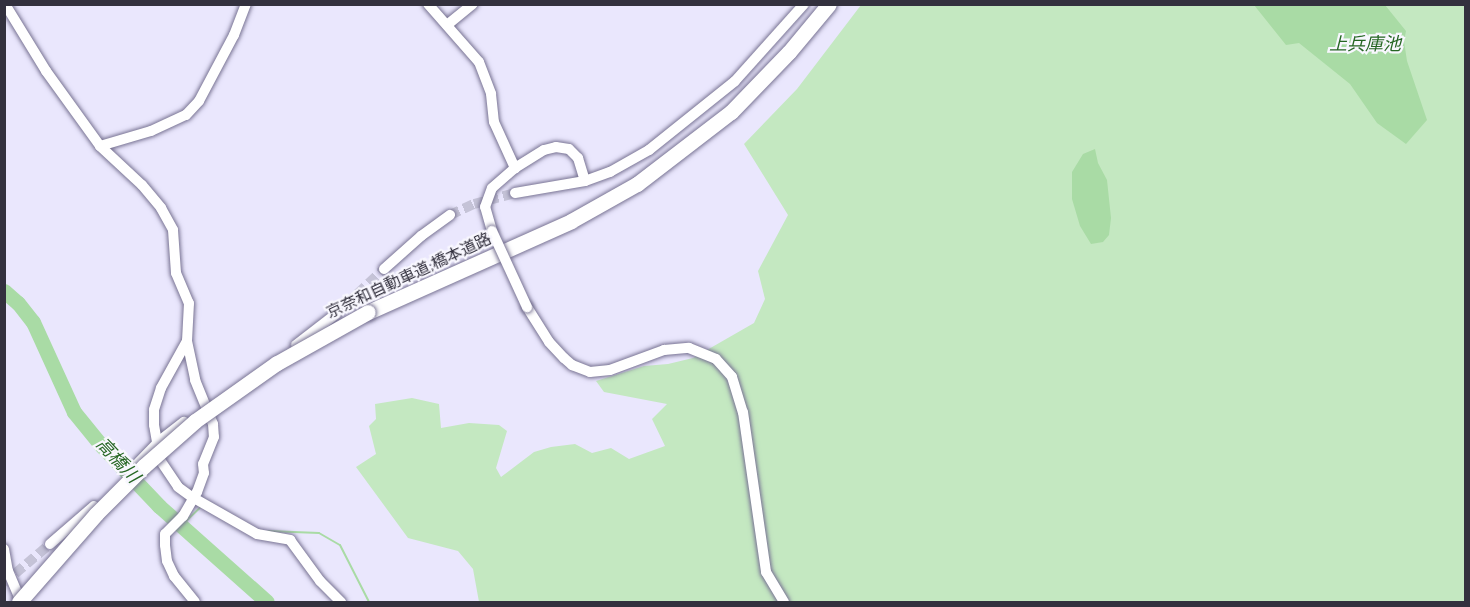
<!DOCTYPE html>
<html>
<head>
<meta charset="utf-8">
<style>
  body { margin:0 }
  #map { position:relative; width:1470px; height:607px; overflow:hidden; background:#eae7fd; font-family:"Alegreya Sans","Noto Sans JP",sans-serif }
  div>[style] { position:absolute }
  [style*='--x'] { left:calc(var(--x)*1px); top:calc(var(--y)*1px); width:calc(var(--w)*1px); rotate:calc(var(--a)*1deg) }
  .green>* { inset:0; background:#c4e8c1 }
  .water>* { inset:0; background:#a9dba5 }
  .stream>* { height:2px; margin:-1px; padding:0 1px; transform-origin:1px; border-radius:1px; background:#a9dba5 }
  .river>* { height:15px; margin:-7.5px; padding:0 7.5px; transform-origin:7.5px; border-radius:7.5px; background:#a9dba5 }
  .minor-tunnel>* { height:10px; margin-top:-5px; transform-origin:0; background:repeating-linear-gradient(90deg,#c5c3d7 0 10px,transparent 0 15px) }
  .roads { filter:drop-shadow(0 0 2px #787393) drop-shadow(0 0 2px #787393) }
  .minor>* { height:10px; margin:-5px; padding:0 5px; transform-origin:5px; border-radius:5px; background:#fff }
  .highway>* { height:15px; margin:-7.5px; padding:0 7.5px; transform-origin:7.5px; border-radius:7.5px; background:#fff }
  .bridges { filter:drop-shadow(0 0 2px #787393) drop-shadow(0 0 2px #787393) }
  .minor-bridge>* { height:10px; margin:-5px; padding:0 5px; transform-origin:5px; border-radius:5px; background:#fff }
  .highway-bridge>* { height:15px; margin:-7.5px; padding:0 7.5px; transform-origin:7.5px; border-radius:7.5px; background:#fff }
  span { translate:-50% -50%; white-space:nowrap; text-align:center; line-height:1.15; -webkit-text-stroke:4.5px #f8f7fe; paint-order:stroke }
  .street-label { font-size:16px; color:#33313e }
  .water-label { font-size:18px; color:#256623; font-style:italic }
  .frame { position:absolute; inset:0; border:6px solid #33313e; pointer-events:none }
</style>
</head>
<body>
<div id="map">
  <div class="green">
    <i style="clip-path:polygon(861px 5px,1465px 5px,1465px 602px,479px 602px,473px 569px,458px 551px,408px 538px,356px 467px,376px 454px,369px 426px,376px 419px,375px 404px,412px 398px,439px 404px,441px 428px,469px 423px,499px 425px,507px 431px,496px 468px,501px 477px,534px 452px,551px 447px,575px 444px,592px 453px,611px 448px,629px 459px,665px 446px,652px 419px,667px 404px,604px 392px,596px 381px,644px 366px,668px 364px,693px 358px,754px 323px,765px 299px,758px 271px,788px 215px,744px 144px,797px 89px)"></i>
  </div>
  <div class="water">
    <i style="clip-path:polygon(1254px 5px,1385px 5px,1406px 31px,1404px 41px,1407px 61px,1427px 120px,1406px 144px,1377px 123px,1350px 84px,1299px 43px,1286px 45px)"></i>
    <i style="clip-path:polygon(1095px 149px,1098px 163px,1107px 180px,1111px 218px,1109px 235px,1103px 242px,1091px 244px,1080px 226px,1072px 199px,1072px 172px,1083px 154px)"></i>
  </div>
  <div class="stream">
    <i style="--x:181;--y:526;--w:29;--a:-44"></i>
    <i style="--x:268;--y:531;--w:51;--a:2.2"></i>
    <i style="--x:319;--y:533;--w:24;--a:30"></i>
    <i style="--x:340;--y:545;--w:64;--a:63"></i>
  </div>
  <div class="river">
    <i style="--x:4;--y:291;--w:18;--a:41"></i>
    <i style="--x:18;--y:303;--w:24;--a:52"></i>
    <i style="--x:33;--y:322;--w:99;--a:65.5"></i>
    <i style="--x:74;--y:412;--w:41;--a:50.9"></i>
    <i style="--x:100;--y:444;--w:86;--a:46.4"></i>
    <i style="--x:159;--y:506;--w:144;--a:41.6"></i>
  </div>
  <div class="minor-tunnel">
    <i style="--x:450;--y:215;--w:26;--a:-25"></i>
    <i style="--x:474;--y:204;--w:42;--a:-15"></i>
    <i style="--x:336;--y:314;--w:66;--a:-43.2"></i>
    <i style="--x:4;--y:583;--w:60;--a:-40.3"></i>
  </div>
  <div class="roads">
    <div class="minor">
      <i style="--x:5;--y:4;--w:79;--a:58.5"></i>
      <i style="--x:46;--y:71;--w:92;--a:54.2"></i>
      <i style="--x:100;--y:146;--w:57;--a:42.9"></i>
      <i style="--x:142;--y:185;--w:30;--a:50"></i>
      <i style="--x:161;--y:208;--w:25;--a:61"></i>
      <i style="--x:173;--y:230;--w:43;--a:86"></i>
      <i style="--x:176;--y:273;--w:33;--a:67"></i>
      <i style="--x:189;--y:303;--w:38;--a:93"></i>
      <i style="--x:187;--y:341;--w:54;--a:119"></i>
      <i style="--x:161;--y:388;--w:23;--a:108"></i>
      <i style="--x:154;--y:410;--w:15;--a:90"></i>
      <i style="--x:154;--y:425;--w:36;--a:80"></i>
      <i style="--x:160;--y:460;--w:32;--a:56"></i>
      <i style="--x:178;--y:487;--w:17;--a:36"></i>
      <i style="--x:192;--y:497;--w:75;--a:29.6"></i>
      <i style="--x:257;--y:534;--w:34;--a:10"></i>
      <i style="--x:290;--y:540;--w:51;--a:53.8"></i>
      <i style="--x:320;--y:581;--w:30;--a:45"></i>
      <i style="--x:428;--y:4;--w:77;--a:48.7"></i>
      <i style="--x:479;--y:62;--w:34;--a:69"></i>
      <i style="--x:491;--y:94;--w:28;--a:84"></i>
      <i style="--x:494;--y:122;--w:51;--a:65.5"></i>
      <i style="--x:447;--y:25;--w:33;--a:-39"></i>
      <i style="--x:100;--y:146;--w:53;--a:-16.4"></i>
      <i style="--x:151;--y:131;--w:38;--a:-25"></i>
      <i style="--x:186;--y:115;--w:19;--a:-47"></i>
      <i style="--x:199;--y:101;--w:75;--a:-62.1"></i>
      <i style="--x:234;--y:35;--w:33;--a:-69"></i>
      <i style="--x:515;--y:193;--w:71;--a:-9.7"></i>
      <i style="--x:585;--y:181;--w:27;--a:-20"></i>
      <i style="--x:610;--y:172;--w:45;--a:-29.4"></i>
      <i style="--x:649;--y:150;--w:110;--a:-38.7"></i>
      <i style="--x:735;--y:81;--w:103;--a:-48.1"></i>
      <i style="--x:492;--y:231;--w:25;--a:-106"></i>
      <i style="--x:485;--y:207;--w:20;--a:-70"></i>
      <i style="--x:492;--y:188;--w:30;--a:-41"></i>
      <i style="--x:515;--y:168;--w:34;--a:-32"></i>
      <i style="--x:544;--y:150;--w:12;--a:-14"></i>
      <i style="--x:556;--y:147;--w:13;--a:9"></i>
      <i style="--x:569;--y:149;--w:13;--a:45"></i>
      <i style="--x:578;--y:158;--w:24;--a:73"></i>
      <i style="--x:384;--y:269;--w:50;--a:-41.7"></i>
      <i style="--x:421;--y:236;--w:36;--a:-36"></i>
      <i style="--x:527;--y:307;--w:41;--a:57.8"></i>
      <i style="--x:549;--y:342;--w:22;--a:47"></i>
      <i style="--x:564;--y:358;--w:11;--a:41"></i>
      <i style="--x:572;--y:365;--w:19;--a:21"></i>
      <i style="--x:590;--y:372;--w:20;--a:-6"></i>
      <i style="--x:610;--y:370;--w:58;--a:-20.3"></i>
      <i style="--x:664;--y:350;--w:25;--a:-5"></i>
      <i style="--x:689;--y:348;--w:29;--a:22"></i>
      <i style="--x:716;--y:359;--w:24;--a:48"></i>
      <i style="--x:732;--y:377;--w:37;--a:73"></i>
      <i style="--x:743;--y:412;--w:162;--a:81.8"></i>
      <i style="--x:766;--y:572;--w:35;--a:59"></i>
      <i style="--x:187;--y:341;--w:40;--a:78"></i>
      <i style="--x:195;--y:380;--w:48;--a:67.8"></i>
      <i style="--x:213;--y:424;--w:13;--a:86"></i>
      <i style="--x:214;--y:437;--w:29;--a:112"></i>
      <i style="--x:203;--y:464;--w:9;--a:84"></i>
      <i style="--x:204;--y:473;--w:20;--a:110"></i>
      <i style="--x:197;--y:492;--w:28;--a:120"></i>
      <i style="--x:183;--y:516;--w:25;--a:135"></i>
      <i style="--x:165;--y:534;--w:11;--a:90"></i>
      <i style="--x:165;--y:545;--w:16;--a:83"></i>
      <i style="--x:167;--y:561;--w:17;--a:65"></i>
      <i style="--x:174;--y:576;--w:33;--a:51"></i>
      <i style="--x:296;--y:345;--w:51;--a:-37.8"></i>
      <i style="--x:138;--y:463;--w:29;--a:-46"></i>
      <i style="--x:158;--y:442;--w:33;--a:-38"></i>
      <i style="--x:50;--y:544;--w:58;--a:-40.8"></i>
      <i style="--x:4;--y:549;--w:22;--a:80"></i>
      <i style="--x:8;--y:571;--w:34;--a:67"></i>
    </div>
    <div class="highway">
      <i style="--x:368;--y:312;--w:222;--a:-24.1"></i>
      <i style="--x:571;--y:221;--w:76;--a:-29.3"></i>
      <i style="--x:637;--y:184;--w:118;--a:-37.5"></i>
      <i style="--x:731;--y:112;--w:83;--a:-46"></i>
      <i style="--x:789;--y:52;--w:62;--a:-50.2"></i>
    </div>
  </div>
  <div class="bridges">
    <div class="minor-bridge">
      <i style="--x:492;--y:231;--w:84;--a:65.3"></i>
    </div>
    <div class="highway-bridge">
      <i style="--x:19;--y:602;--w:117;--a:-48.8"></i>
      <i style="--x:96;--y:514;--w:68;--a:-45"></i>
      <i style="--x:144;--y:466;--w:68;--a:-41.4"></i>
      <i style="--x:195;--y:421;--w:100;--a:-35.3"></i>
      <i style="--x:277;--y:363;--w:104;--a:-29.3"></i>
    </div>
  </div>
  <div class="street-label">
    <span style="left:409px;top:276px;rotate:-25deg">京奈和自動車道;橋本道路</span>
  </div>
  <div class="water-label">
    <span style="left:1365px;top:45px">上兵庫池</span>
    <span style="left:117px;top:461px;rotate:47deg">高橋川</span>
  </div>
  <div class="frame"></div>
</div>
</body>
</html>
